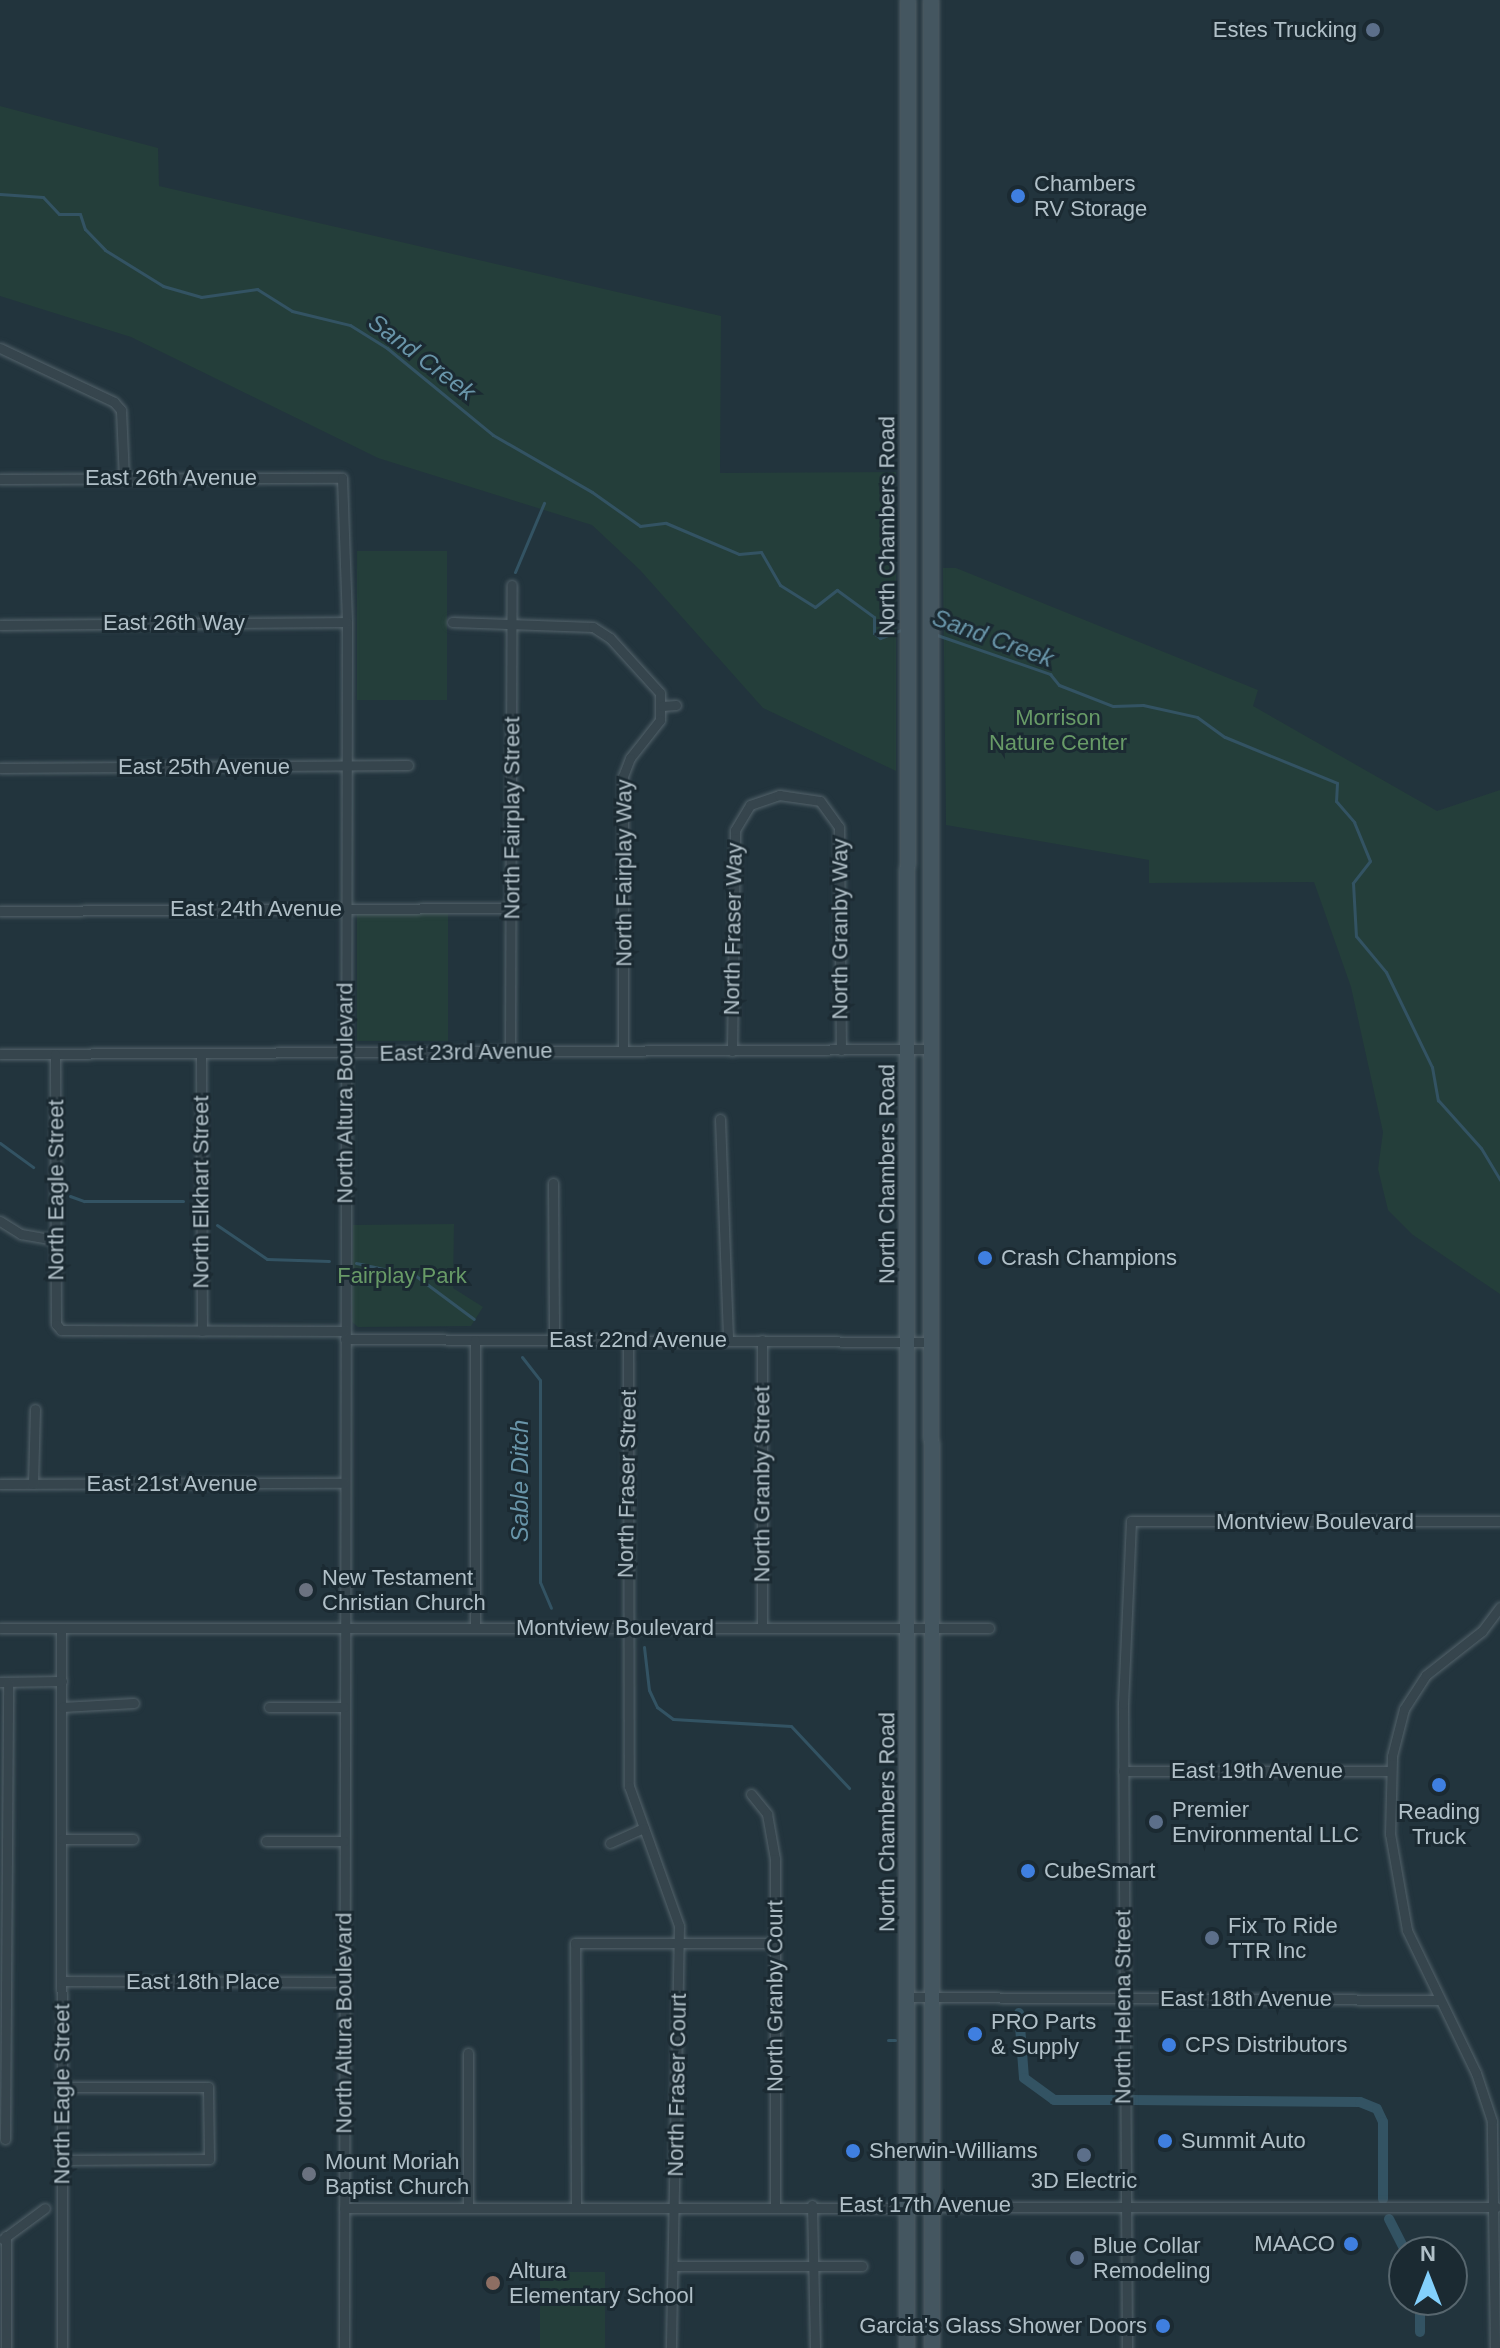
<!DOCTYPE html>
<html>
<head>
<meta charset="utf-8">
<style>
  body { margin:0 }
  #map { position:relative; width:1500px; height:2348px; overflow:hidden; background:#22343d; font-family:Arial,sans-serif }
  div>[style] { position:absolute }
  [style*='--x'] { left:calc(var(--x)*1px); top:calc(var(--y)*1px); width:calc(var(--w)*1px); rotate:calc(var(--a)*1deg) }
  .green>* { inset:0; background:#243e3a; transform-origin:0 0 }
  .stream>* { height:3px; margin:-1.5px; padding:0 1.5px; transform-origin:1.5px; border-radius:1.5px; background:#335363 }
  .canal>* { height:10px; margin:-5px; padding:0 5px; transform-origin:5px; border-radius:5px; background:#335363 }
  .roads { filter:drop-shadow(0 0 2px #54636b) drop-shadow(0 0 2px #54636b) }
  .minor>* { height:9px; margin:-4.5px; padding:0 4.5px; transform-origin:4.5px; border-radius:4.5px; background:#36454d }
  .secondary>* { height:14px; margin:-7px; padding:0 7px; transform-origin:7px; border-radius:7px; background:#445660 }
  .dots>* { width:22px; height:22px; translate:-50% -50%; box-sizing:border-box; border:4px solid #1b2a32; border-radius:50% }
  span { translate:-50% -50%; white-space:nowrap; text-align:center; line-height:1.15; -webkit-text-stroke:6px #1b2a32; paint-order:stroke }
  .poi-label { font-size:22px; color:#b1c0c8 }
  .right { translate:-100% -50%; text-align:right }
  .left { translate:0 -50%; text-align:left }
  .street-label { font-size:22px; color:#b1c0c8 }
  .park-label { font-size:22px; color:#689b67 }
  .water-label { font-size:24px; color:#6995a9; font-style:italic }
  .north { position:absolute; left:1388px; top:2236px; width:80px; height:80px; box-sizing:border-box; background:#1b2a32; border:2px solid #57666e; border-radius:50%; rotate:0deg; font-size:22px; font-weight:700; line-height:32px; text-align:center; color:#b1c0c8 }
  .north::after { content:''; display:block; margin:auto; width:28px; height:36px; background:#83d0fc; clip-path:polygon(50% 0,100% 100%,50% 72%,0 100%) }
</style>
</head>
<body>
<div id="map">
  <div class="green">
    <i style="clip-path:polygon(0 106px,158px 148px,159px 186px,721px 316px,720px 473px,896px 472px,896px 771px,763px 708px,640px 570px,592px 525px,378px 458px,131px 337px,0 296px)"></i>
    <i style="left:357px;top:551px;width:90px;height:149px"></i>
    <i style="clip-path:polygon(943px 568px,956px 568px,1258px 690px,1253px 706px,1437px 811px,1500px 790px,1500px 1294px,1413px 1235px,1388px 1210px,1378px 1169px,1383px 1132px,1351px 987px,1314px 882px,1149px 883px,1149px 860px,946px 825px)"></i>
    <i style="left:448px;top:913px;width:128px;height:91px;rotate:90deg"></i>
    <i style="clip-path:polygon(454px 1224px,453px 1288px,483px 1307px,471px 1326px,358px 1327px,352px 1322px,353px 1225px)"></i>
    <i style="left:540px;top:2272px;width:65px;height:76px"></i>
  </div>
  <div class="stream">
    <i style="--x:0;--y:194;--w:43;--a:4"></i>
    <i style="--x:43;--y:197;--w:23;--a:47"></i>
    <i style="--x:59;--y:214;--w:21;--a:0"></i>
    <i style="--x:80;--y:214;--w:16;--a:72"></i>
    <i style="--x:85;--y:229;--w:29;--a:46"></i>
    <i style="--x:105;--y:250;--w:68;--a:31.8"></i>
    <i style="--x:163;--y:286;--w:40;--a:16"></i>
    <i style="--x:201;--y:297;--w:57;--a:-8.1"></i>
    <i style="--x:257;--y:289;--w:41;--a:32.2"></i>
    <i style="--x:292;--y:311;--w:60;--a:13.6"></i>
    <i style="--x:350;--y:325;--w:44;--a:31.9"></i>
    <i style="--x:387;--y:348;--w:137;--a:39.4"></i>
    <i style="--x:493;--y:435;--w:114;--a:29.9"></i>
    <i style="--x:592;--y:492;--w:59;--a:35.3"></i>
    <i style="--x:640;--y:526;--w:26;--a:-7"></i>
    <i style="--x:666;--y:523;--w:79;--a:23"></i>
    <i style="--x:739;--y:554;--w:22;--a:-5"></i>
    <i style="--x:761;--y:552;--w:38;--a:60"></i>
    <i style="--x:780;--y:585;--w:41;--a:32.2"></i>
    <i style="--x:815;--y:607;--w:28;--a:-38"></i>
    <i style="--x:837;--y:590;--w:46;--a:36.1"></i>
    <i style="--x:874;--y:617;--w:16;--a:90"></i>
    <i style="--x:874;--y:633;--w:8;--a:40"></i>
    <i style="--x:880;--y:638;--w:25;--a:-21"></i>
    <i style="--x:515;--y:572;--w:75;--a:-67.2"></i>
    <i style="--x:937;--y:635;--w:120;--a:19"></i>
    <i style="--x:1050;--y:674;--w:14;--a:51"></i>
    <i style="--x:1059;--y:685;--w:58;--a:21.3"></i>
    <i style="--x:1113;--y:706;--w:30;--a:-2"></i>
    <i style="--x:1143;--y:705;--w:55;--a:12.5"></i>
    <i style="--x:1197;--y:717;--w:34;--a:36"></i>
    <i style="--x:1225;--y:737;--w:121;--a:22.3"></i>
    <i style="--x:1337;--y:783;--w:18;--a:93"></i>
    <i style="--x:1336;--y:801;--w:28;--a:49"></i>
    <i style="--x:1354;--y:822;--w:42;--a:67.7"></i>
    <i style="--x:1370;--y:861;--w:28;--a:128"></i>
    <i style="--x:1353;--y:883;--w:53;--a:86.8"></i>
    <i style="--x:1356;--y:936;--w:47;--a:50.2"></i>
    <i style="--x:1386;--y:972;--w:106;--a:64.2"></i>
    <i style="--x:1432;--y:1067;--w:34;--a:80"></i>
    <i style="--x:1438;--y:1100;--w:64;--a:48.1"></i>
    <i style="--x:1481;--y:1148;--w:37;--a:59"></i>
    <i style="--x:0;--y:1143;--w:41;--a:36"></i>
    <i style="--x:70;--y:1196;--w:15;--a:20"></i>
    <i style="--x:84;--y:1201;--w:99;--a:0"></i>
    <i style="--x:217;--y:1225;--w:60;--a:34.2"></i>
    <i style="--x:267;--y:1259;--w:62;--a:1.8"></i>
    <i style="--x:356;--y:1263;--w:61;--a:12.2"></i>
    <i style="--x:416;--y:1276;--w:72;--a:36.6"></i>
    <i style="--x:522;--y:1357;--w:29;--a:52"></i>
    <i style="--x:540;--y:1380;--w:202;--a:90"></i>
    <i style="--x:540;--y:1582;--w:28;--a:67"></i>
    <i style="--x:644;--y:1647;--w:43;--a:83.4"></i>
    <i style="--x:649;--y:1690;--w:19;--a:65"></i>
    <i style="--x:657;--y:1707;--w:20;--a:37"></i>
    <i style="--x:673;--y:1719;--w:118;--a:3.4"></i>
    <i style="--x:791;--y:1726;--w:85;--a:46.9"></i>
    <i style="--x:888;--y:2040;--w:7;--a:0"></i>
  </div>
  <div class="canal">
    <i style="--x:1019;--y:2013;--w:65;--a:85.6"></i>
    <i style="--x:1024;--y:2078;--w:37;--a:36"></i>
    <i style="--x:1054;--y:2100;--w:61;--a:0"></i>
    <i style="--x:1132;--y:2100;--w:228;--a:0.5"></i>
    <i style="--x:1360;--y:2102;--w:18;--a:22"></i>
    <i style="--x:1377;--y:2109;--w:14;--a:65"></i>
    <i style="--x:1383;--y:2122;--w:77;--a:90"></i>
    <i style="--x:1389;--y:2219;--w:37;--a:63"></i>
    <i style="--x:1420;--y:2300;--w:32;--a:90"></i>
  </div>
  <div class="roads">
    <div class="minor">
      <i style="--x:0;--y:348;--w:126;--a:25.3"></i>
      <i style="--x:114;--y:402;--w:11;--a:49"></i>
      <i style="--x:121;--y:410;--w:68;--a:87.5"></i>
      <i style="--x:0;--y:479;--w:342;--a:-0.2"></i>
      <i style="--x:342;--y:478;--w:144;--a:88"></i>
      <i style="--x:347;--y:622;--w:1726;--a:90.1"></i>
      <i style="--x:452;--y:622;--w:141;--a:2"></i>
      <i style="--x:593;--y:627;--w:20;--a:33"></i>
      <i style="--x:610;--y:638;--w:74;--a:47.7"></i>
      <i style="--x:660;--y:693;--w:27;--a:90"></i>
      <i style="--x:660;--y:720;--w:48;--a:128.3"></i>
      <i style="--x:630;--y:758;--w:19;--a:111"></i>
      <i style="--x:623;--y:776;--w:274;--a:90"></i>
      <i style="--x:0;--y:625;--w:347;--a:-0.5"></i>
      <i style="--x:662;--y:706;--w:14;--a:-4"></i>
      <i style="--x:0;--y:768;--w:408;--a:-0.4"></i>
      <i style="--x:0;--y:911;--w:512;--a:-0.34"></i>
      <i style="--x:510;--y:1051;--w:466;--a:-89.8"></i>
      <i style="--x:732;--y:1051;--w:221;--a:-89.2"></i>
      <i style="--x:735;--y:830;--w:29;--a:-59"></i>
      <i style="--x:750;--y:805;--w:31;--a:-19"></i>
      <i style="--x:779;--y:795;--w:41;--a:8.3"></i>
      <i style="--x:820;--y:801;--w:32;--a:54"></i>
      <i style="--x:839;--y:827;--w:223;--a:89.5"></i>
      <i style="--x:201;--y:1053;--w:278;--a:89.8"></i>
      <i style="--x:0;--y:1054;--w:932;--a:-0.31"></i>
      <i style="--x:55;--y:1054;--w:270;--a:89.8"></i>
      <i style="--x:56;--y:1324;--w:8;--a:50"></i>
      <i style="--x:61;--y:1330;--w:283;--a:0.2"></i>
      <i style="--x:720;--y:1119;--w:221;--a:87.9"></i>
      <i style="--x:553;--y:1183;--w:157;--a:89.6"></i>
      <i style="--x:0;--y:1221;--w:25;--a:32"></i>
      <i style="--x:21;--y:1234;--w:36;--a:10"></i>
      <i style="--x:345;--y:1339;--w:587;--a:0.29"></i>
      <i style="--x:475;--y:1340;--w:288;--a:90"></i>
      <i style="--x:628;--y:1340;--w:446;--a:89.9"></i>
      <i style="--x:629;--y:1786;--w:149;--a:70.3"></i>
      <i style="--x:679;--y:1926;--w:422;--a:91.1"></i>
      <i style="--x:0;--y:1484;--w:344;--a:-0.2"></i>
      <i style="--x:33;--y:1484;--w:75;--a:-88.5"></i>
      <i style="--x:0;--y:1628;--w:989;--a:0"></i>
      <i style="--x:61;--y:1628;--w:720;--a:89.92"></i>
      <i style="--x:762;--y:1628;--w:288;--a:-90"></i>
      <i style="--x:0;--y:1682;--w:62;--a:-0.9"></i>
      <i style="--x:62;--y:1707;--w:72;--a:-3.2"></i>
      <i style="--x:269;--y:1707;--w:75;--a:0"></i>
      <i style="--x:1123;--y:1771;--w:268;--a:0"></i>
      <i style="--x:751;--y:1794;--w:26;--a:51"></i>
      <i style="--x:767;--y:1814;--w:46;--a:79.9"></i>
      <i style="--x:775;--y:1859;--w:346;--a:90"></i>
      <i style="--x:62;--y:1839;--w:71;--a:0"></i>
      <i style="--x:266;--y:1841;--w:78;--a:0"></i>
      <i style="--x:610;--y:1843;--w:37;--a:-24"></i>
      <i style="--x:62;--y:1981;--w:282;--a:0.2"></i>
      <i style="--x:909;--y:1997;--w:529;--a:0.32"></i>
      <i style="--x:468;--y:2053;--w:152;--a:90"></i>
      <i style="--x:62;--y:2087;--w:146;--a:0"></i>
      <i style="--x:208;--y:2087;--w:72;--a:89.2"></i>
      <i style="--x:209;--y:2159;--w:147;--a:179.6"></i>
      <i style="--x:5;--y:2139;--w:457;--a:-89.6"></i>
      <i style="--x:576;--y:2205;--w:262;--a:-90.2"></i>
      <i style="--x:575;--y:1943;--w:200;--a:0"></i>
      <i style="--x:812;--y:2205;--w:143;--a:88.8"></i>
      <i style="--x:344;--y:2208;--w:1152;--a:-0.05"></i>
      <i style="--x:3;--y:2239;--w:52;--a:-36.4"></i>
      <i style="--x:676;--y:2266;--w:186;--a:0"></i>
      <i style="--x:6;--y:2348;--w:112;--a:-90"></i>
      <i style="--x:1127;--y:2348;--w:644;--a:-90.36"></i>
      <i style="--x:1123;--y:1704;--w:183;--a:-87.5"></i>
      <i style="--x:1131;--y:1521;--w:369;--a:0"></i>
      <i style="--x:1495;--y:2348;--w:227;--a:-90.8"></i>
      <i style="--x:1492;--y:2121;--w:51;--a:-108.4"></i>
      <i style="--x:1476;--y:2073;--w:159;--a:-115.8"></i>
      <i style="--x:1407;--y:1930;--w:97;--a:-100"></i>
      <i style="--x:1390;--y:1834;--w:78;--a:-88.5"></i>
      <i style="--x:1392;--y:1756;--w:49;--a:-75.7"></i>
      <i style="--x:1404;--y:1709;--w:40;--a:-57.1"></i>
      <i style="--x:1426;--y:1675;--w:71;--a:-38.2"></i>
      <i style="--x:1482;--y:1631;--w:30;--a:-53"></i>
    </div>
    <div class="secondary">
      <i style="--x:931;--y:0;--w:2348;--a:89.98"></i>
      <i style="--x:907;--y:2348;--w:2348;--a:-89.98"></i>
    </div>
  </div>
  <div class="dots">
    <i style="left:1373px;top:30px;background:#5c6f8a"></i>
    <i style="left:1018px;top:196px;background:#3f7fe0"></i>
    <i style="left:985px;top:1258px;background:#3f7fe0"></i>
    <i style="left:306px;top:1590px;background:#6b7280"></i>
    <i style="left:1439px;top:1785px;background:#3f7fe0"></i>
    <i style="left:1156px;top:1822px;background:#5c6f8a"></i>
    <i style="left:1028px;top:1871px;background:#3f7fe0"></i>
    <i style="left:1212px;top:1938px;background:#5c6f8a"></i>
    <i style="left:975px;top:2034px;background:#3f7fe0"></i>
    <i style="left:1169px;top:2045px;background:#3f7fe0"></i>
    <i style="left:1165px;top:2141px;background:#3f7fe0"></i>
    <i style="left:853px;top:2151px;background:#3f7fe0"></i>
    <i style="left:1084px;top:2155px;background:#5c6f8a"></i>
    <i style="left:309px;top:2174px;background:#6b7280"></i>
    <i style="left:1351px;top:2244px;background:#3f7fe0"></i>
    <i style="left:1077px;top:2258px;background:#5c6f8a"></i>
    <i style="left:493px;top:2283px;background:#8d6e63"></i>
    <i style="left:1163px;top:2326px;background:#3f7fe0"></i>
  </div>
  <div class="poi-label">
    <span class="right" style="left:1357px;top:30px">Estes Trucking</span>
    <span class="left" style="left:1034px;top:196px">Chambers<br>RV Storage</span>
    <span class="left" style="left:1001px;top:1258px">Crash Champions</span>
    <span class="left" style="left:322px;top:1590px">New Testament<br>Christian Church</span>
    <span class="left" style="left:1172px;top:1822px">Premier<br>Environmental LLC</span>
    <span style="left:1439px;top:1824px">Reading<br>Truck</span>
    <span class="left" style="left:1044px;top:1871px">CubeSmart</span>
    <span class="left" style="left:1228px;top:1938px">Fix To Ride<br>TTR Inc</span>
    <span class="left" style="left:991px;top:2034px">PRO Parts<br>&amp; Supply</span>
    <span class="left" style="left:1185px;top:2045px">CPS Distributors</span>
    <span class="left" style="left:1181px;top:2141px">Summit Auto</span>
    <span class="left" style="left:869px;top:2151px">Sherwin-Williams</span>
    <span class="left" style="left:325px;top:2174px">Mount Moriah<br>Baptist Church</span>
    <span style="left:1084px;top:2181px">3D Electric</span>
    <span class="right" style="left:1335px;top:2244px">MAACO</span>
    <span class="left" style="left:1093px;top:2258px">Blue Collar<br>Remodeling</span>
    <span class="left" style="left:509px;top:2283px">Altura<br>Elementary School</span>
    <span class="right" style="left:1147px;top:2326px">Garcia's Glass Shower Doors</span>
  </div>
  <div class="street-label">
    <span style="left:171px;top:478px">East 26th Avenue</span>
    <span style="left:887px;top:526px;rotate:-90deg">North Chambers Road</span>
    <span style="left:174px;top:623px">East 26th Way</span>
    <span style="left:204px;top:767px">East 25th Avenue</span>
    <span style="left:512px;top:818px;rotate:-90deg">North Fairplay Street</span>
    <span style="left:624px;top:873px;rotate:-90deg">North Fairplay Way</span>
    <span style="left:256px;top:909px">East 24th Avenue</span>
    <span style="left:733px;top:929px;rotate:-89deg">North Fraser Way</span>
    <span style="left:840px;top:929px;rotate:-90deg">North Granby Way</span>
    <span style="left:466px;top:1052px;rotate:-1deg">East 23rd Avenue</span>
    <span style="left:345px;top:1093px;rotate:-90deg">North Altura Boulevard</span>
    <span style="left:887px;top:1174px;rotate:-90deg">North Chambers Road</span>
    <span style="left:56px;top:1190px;rotate:-90deg">North Eagle Street</span>
    <span style="left:201px;top:1192px;rotate:-90deg">North Elkhart Street</span>
    <span style="left:638px;top:1340px">East 22nd Avenue</span>
    <span style="left:172px;top:1484px">East 21st Avenue</span>
    <span style="left:627px;top:1484px;rotate:-89deg">North Fraser Street</span>
    <span style="left:762px;top:1484px;rotate:-90deg">North Granby Street</span>
    <span style="left:1315px;top:1522px">Montview Boulevard</span>
    <span style="left:615px;top:1628px">Montview Boulevard</span>
    <span style="left:1257px;top:1771px">East 19th Avenue</span>
    <span style="left:887px;top:1822px;rotate:-90deg">North Chambers Road</span>
    <span style="left:203px;top:1982px">East 18th Place</span>
    <span style="left:775px;top:1996px;rotate:-90deg">North Granby Court</span>
    <span style="left:1246px;top:1999px">East 18th Avenue</span>
    <span style="left:1123px;top:2007px;rotate:-90deg">North Helena Street</span>
    <span style="left:344px;top:2023px;rotate:-90deg">North Altura Boulevard</span>
    <span style="left:677px;top:2085px;rotate:-89deg">North Fraser Court</span>
    <span style="left:62px;top:2094px;rotate:-90deg">North Eagle Street</span>
    <span style="left:925px;top:2205px">East 17th Avenue</span>
  </div>
  <div class="park-label">
    <span style="left:1058px;top:730px">Morrison<br>Nature Center</span>
    <span style="left:402px;top:1276px">Fairplay Park</span>
  </div>
  <div class="water-label">
    <span style="left:422px;top:357px;rotate:37deg">Sand Creek</span>
    <span style="left:993px;top:638px;rotate:20deg">Sand Creek</span>
    <span style="left:520px;top:1481px;rotate:-90deg">Sable Ditch</span>
  </div>
  <div class="north">N</div>
</div>
</body>
</html>
